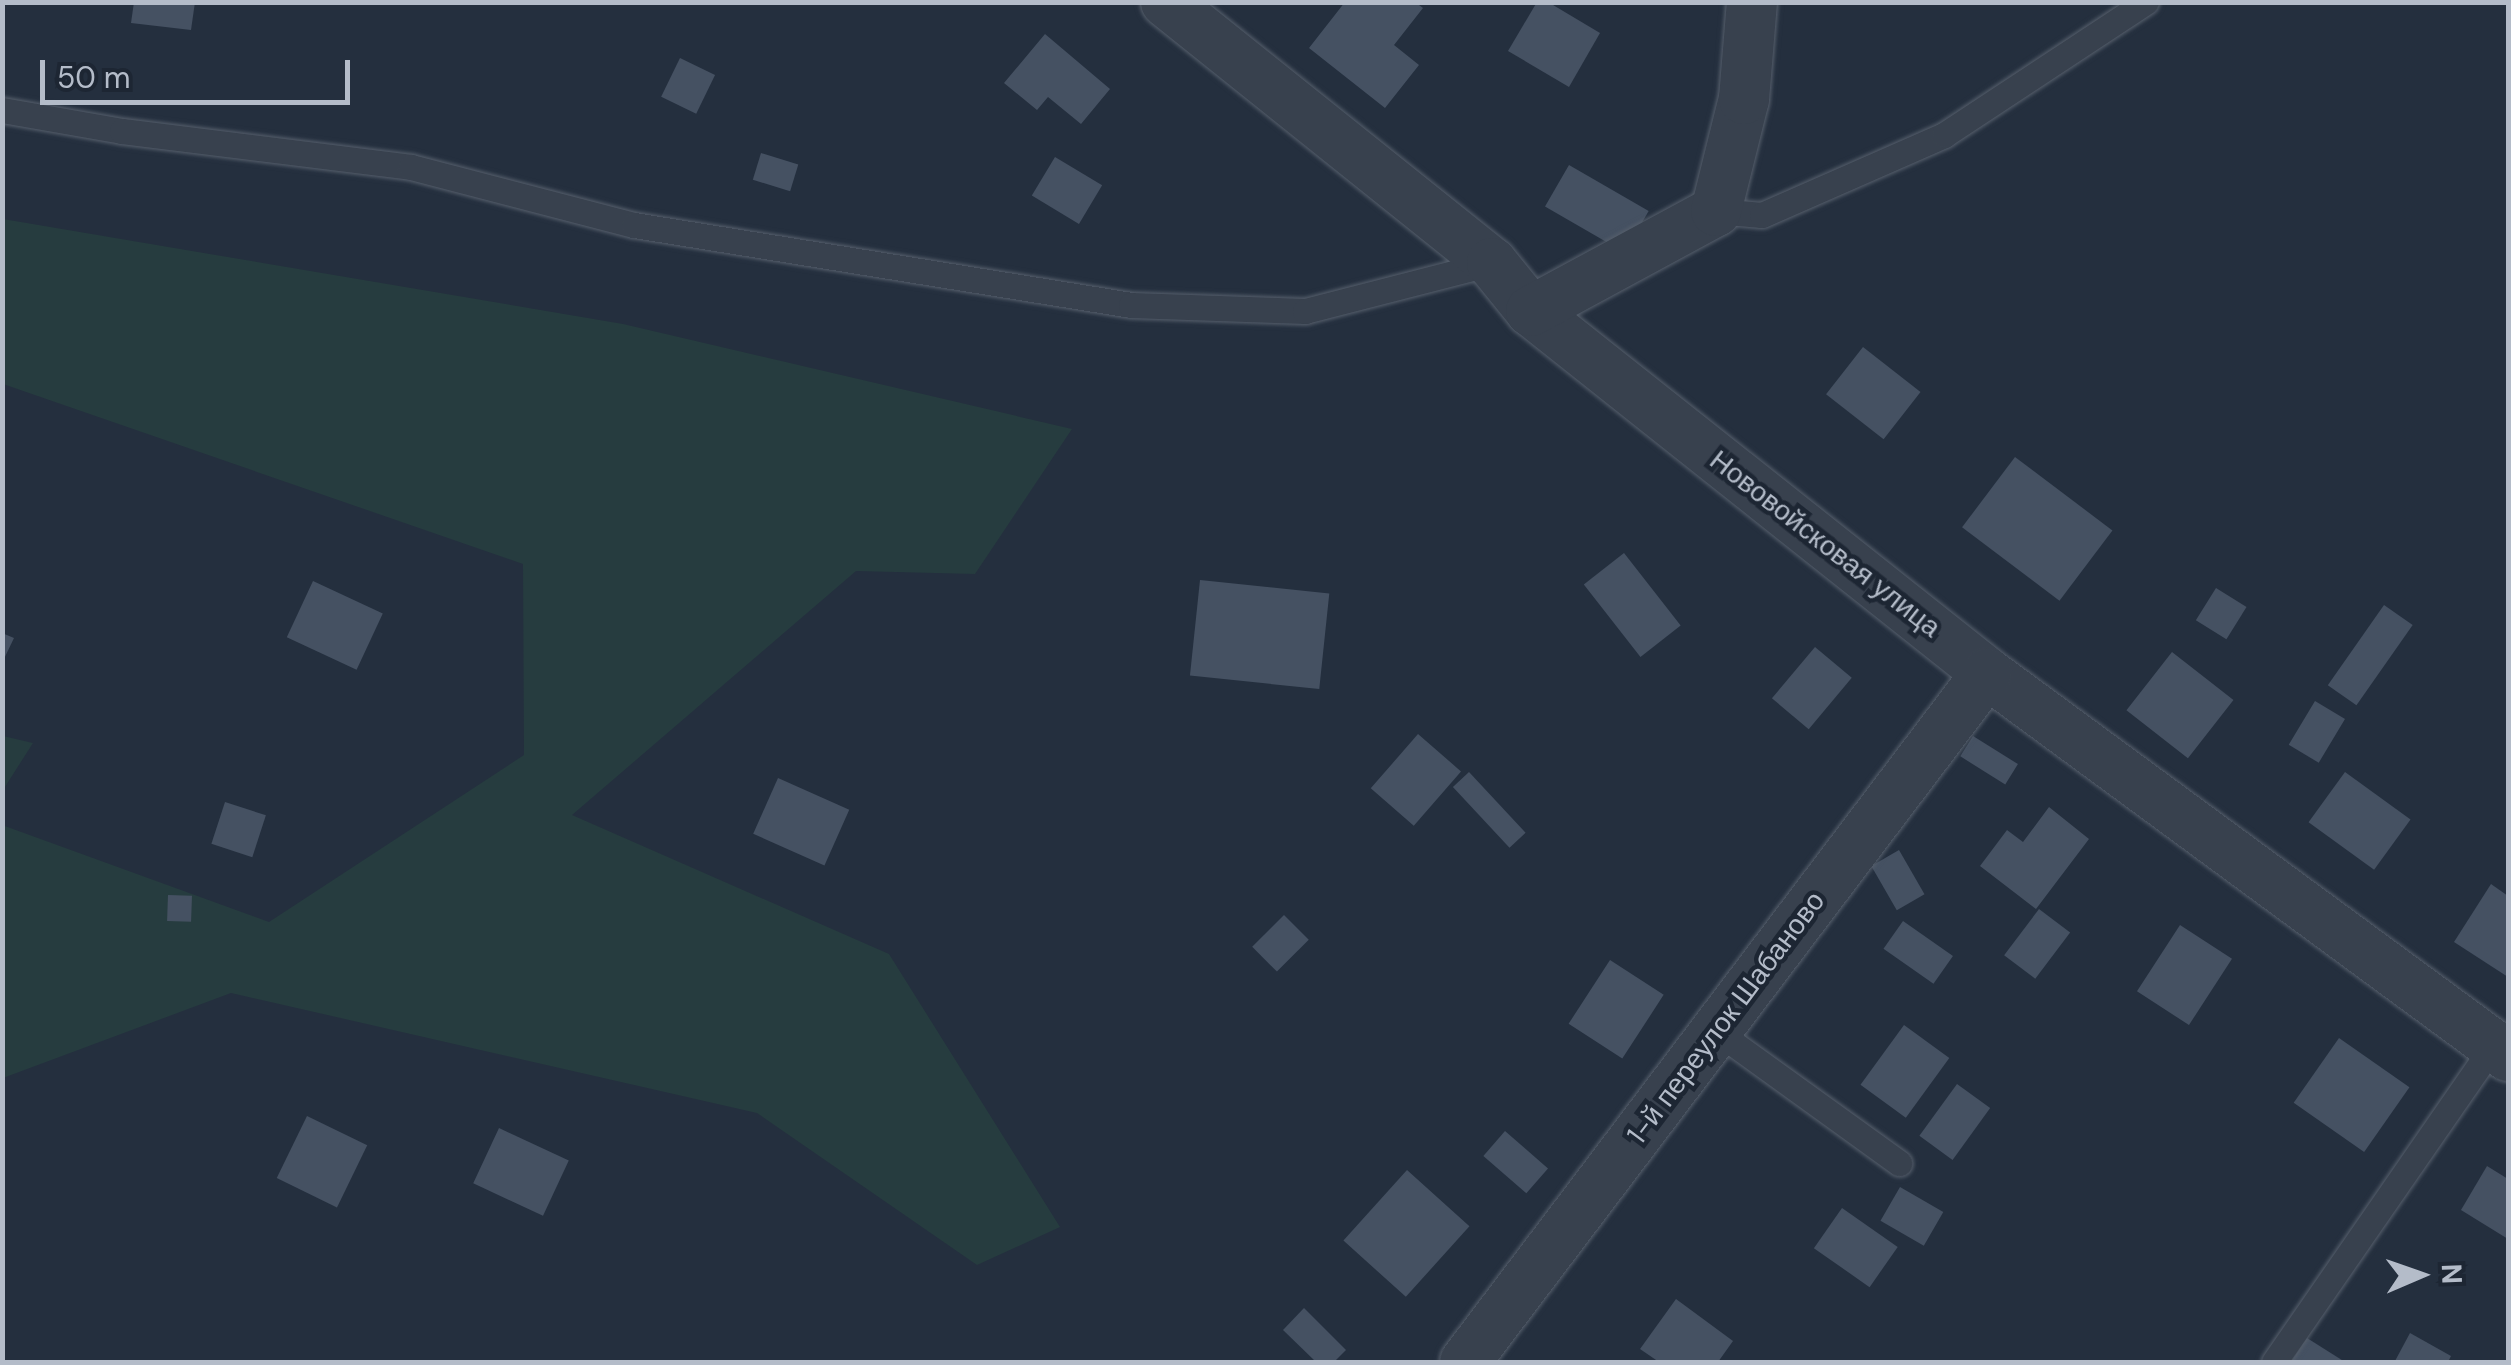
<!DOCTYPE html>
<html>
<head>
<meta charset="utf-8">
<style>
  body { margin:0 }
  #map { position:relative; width:2511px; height:1365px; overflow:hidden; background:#242f3e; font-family:"DM Sans",sans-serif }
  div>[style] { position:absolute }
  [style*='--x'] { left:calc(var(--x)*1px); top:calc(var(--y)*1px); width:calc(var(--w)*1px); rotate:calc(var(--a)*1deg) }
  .green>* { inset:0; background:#263c3f }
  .building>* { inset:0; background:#455162; transform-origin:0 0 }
  .roads { filter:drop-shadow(0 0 2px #565f6c) drop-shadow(0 0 2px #565f6c) }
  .lane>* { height:25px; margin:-12.5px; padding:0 12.5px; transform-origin:12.5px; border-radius:12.5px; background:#38414e }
  .street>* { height:50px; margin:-25px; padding:0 25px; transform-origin:25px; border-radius:25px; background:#38414e }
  span { translate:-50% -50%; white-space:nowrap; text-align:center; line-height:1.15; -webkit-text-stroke:9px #1d2633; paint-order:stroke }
  .street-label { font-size:28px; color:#b4bcc9 }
  .frame { position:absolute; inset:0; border:5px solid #b4bcc9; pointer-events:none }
  .north { position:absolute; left:2371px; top:1225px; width:100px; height:100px; -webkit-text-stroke:8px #1d2633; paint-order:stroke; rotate:88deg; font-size:28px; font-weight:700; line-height:40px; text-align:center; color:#b4bcc9 }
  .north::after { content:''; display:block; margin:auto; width:35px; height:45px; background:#b4bcc9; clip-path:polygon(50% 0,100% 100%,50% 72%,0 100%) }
  .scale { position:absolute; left:40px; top:60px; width:310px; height:45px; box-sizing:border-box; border:5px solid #b4bcc9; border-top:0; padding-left:12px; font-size:30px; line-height:35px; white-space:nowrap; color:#b4bcc9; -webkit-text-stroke:8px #1d2633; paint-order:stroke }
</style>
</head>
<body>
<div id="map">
  <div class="green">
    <i style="clip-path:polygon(3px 219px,623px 324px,1072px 429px,975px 574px,856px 571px,572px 815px,889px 954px,1060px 1227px,977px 1265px,757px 1113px,231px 993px,3px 1078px,2px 825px,269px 922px,524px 755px,523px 564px,3px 384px)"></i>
    <i style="clip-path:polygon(3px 736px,33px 743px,3px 790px,2px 736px)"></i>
  </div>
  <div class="building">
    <i style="clip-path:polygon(134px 2px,195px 2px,191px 30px,131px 23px)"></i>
    <i style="clip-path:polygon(1345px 2px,1415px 2px,1423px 8px,1394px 45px,1419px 65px,1385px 108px,1309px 48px)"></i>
    <i style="clip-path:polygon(1537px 2px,1548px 2px,1600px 33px,1569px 87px,1508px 51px)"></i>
    <i style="clip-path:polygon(1045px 34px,1110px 89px,1081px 124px,1048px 97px,1037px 110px,1004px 83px)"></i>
    <i style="left:680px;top:58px;width:39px;height:43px;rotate:26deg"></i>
    <i style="left:761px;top:153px;width:39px;height:28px;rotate:17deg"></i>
    <i style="left:1055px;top:157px;width:55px;height:45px;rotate:31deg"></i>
    <i style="left:1569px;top:165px;width:92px;height:48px;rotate:30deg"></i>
    <i style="left:1863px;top:347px;width:73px;height:60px;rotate:38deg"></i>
    <i style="left:2015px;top:457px;width:122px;height:88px;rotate:37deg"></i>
    <i style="left:1624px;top:553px;width:92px;height:51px;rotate:52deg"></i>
    <i style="left:1200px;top:580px;width:130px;height:96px;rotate:6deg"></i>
    <i style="left:313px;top:581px;width:77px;height:62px;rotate:25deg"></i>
    <i style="left:2216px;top:588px;width:36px;height:38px;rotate:32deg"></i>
    <i style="left:2384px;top:605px;width:35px;height:98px;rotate:35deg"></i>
    <i style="clip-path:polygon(2px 633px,14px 638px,2px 663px)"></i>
    <i style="left:1815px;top:647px;width:48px;height:67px;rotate:40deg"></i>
    <i style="left:2172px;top:652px;width:78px;height:74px;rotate:38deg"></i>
    <i style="left:2315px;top:701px;width:35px;height:51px;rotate:31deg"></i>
    <i style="left:1418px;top:734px;width:57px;height:72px;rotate:41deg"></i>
    <i style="left:1973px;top:736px;width:53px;height:24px;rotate:32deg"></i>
    <i style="left:1469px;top:772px;width:83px;height:22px;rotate:47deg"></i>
    <i style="left:2345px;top:772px;width:81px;height:62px;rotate:36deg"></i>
    <i style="left:778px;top:778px;width:78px;height:61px;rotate:24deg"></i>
    <i style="left:225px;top:802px;width:43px;height:44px;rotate:18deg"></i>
    <i style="clip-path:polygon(2049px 807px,2089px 839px,2036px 909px,1980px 866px,2007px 830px,2023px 842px)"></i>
    <i style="left:1899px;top:850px;width:51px;height:32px;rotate:60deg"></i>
    <i style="clip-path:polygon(2491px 884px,2508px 896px,2508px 977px,2454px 942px)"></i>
    <i style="left:168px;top:895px;width:24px;height:26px;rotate:2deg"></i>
    <i style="left:2039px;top:909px;width:39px;height:58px;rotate:37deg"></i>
    <i style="left:1284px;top:915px;width:35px;height:45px;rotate:45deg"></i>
    <i style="left:1903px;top:921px;width:61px;height:34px;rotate:35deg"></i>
    <i style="left:2180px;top:925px;width:62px;height:79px;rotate:33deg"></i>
    <i style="left:1610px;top:960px;width:64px;height:76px;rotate:33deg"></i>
    <i style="left:1904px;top:1025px;width:56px;height:74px;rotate:36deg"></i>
    <i style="left:2339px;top:1038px;width:86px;height:79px;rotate:35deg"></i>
    <i style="left:1957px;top:1084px;width:41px;height:64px;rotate:36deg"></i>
    <i style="left:307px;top:1116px;width:67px;height:69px;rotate:26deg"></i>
    <i style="left:499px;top:1128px;width:77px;height:61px;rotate:25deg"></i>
    <i style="left:1505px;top:1131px;width:57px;height:33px;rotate:41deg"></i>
    <i style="clip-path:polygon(2487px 1166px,2508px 1179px,2508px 1239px,2461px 1210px)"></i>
    <i style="left:1407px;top:1170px;width:84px;height:95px;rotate:42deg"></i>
    <i style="left:1900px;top:1187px;width:50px;height:39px;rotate:30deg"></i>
    <i style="left:1842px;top:1208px;width:68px;height:49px;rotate:35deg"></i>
    <i style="clip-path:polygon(1676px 1299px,1733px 1341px,1718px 1362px,1659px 1362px,1640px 1349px)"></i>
    <i style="clip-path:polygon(1304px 1308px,1346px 1350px,1334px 1362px,1316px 1362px,1283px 1330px)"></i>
    <i style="clip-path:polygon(2410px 1333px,2451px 1356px,2448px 1362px,2395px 1361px)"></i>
    <i style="clip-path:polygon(2307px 1338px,2345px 1362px,2291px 1362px)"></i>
  </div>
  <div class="roads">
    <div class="lane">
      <i style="--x:2;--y:110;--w:122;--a:9.9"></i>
      <i style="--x:122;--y:131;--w:291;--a:7.1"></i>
      <i style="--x:411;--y:167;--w:230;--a:14.6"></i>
      <i style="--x:634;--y:225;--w:503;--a:9.14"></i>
      <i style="--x:1131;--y:305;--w:174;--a:2"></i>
      <i style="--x:1305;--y:311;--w:193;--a:-14.4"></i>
      <i style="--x:1716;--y:211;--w:46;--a:5"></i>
      <i style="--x:1762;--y:215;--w:199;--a:-23.7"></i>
      <i style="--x:1944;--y:135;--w:242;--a:-33.4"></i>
      <i style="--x:1716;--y:1031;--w:226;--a:35.8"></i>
      <i style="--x:2274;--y:1362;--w:383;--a:-55.3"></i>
    </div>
    <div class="street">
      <i style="--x:1166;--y:2;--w:418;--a:38.7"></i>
      <i style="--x:1492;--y:263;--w:62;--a:50.9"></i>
      <i style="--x:1531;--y:311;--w:582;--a:38.44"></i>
      <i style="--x:1987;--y:673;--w:647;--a:36.32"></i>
      <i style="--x:1531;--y:311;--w:210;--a:-28.4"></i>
      <i style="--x:1716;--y:211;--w:115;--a:-76"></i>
      <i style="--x:1744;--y:99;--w:97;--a:-85.3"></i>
      <i style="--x:1465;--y:1362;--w:864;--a:-52.85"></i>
    </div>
  </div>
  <div class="street-label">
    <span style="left:1825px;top:544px;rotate:38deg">Нововойсковая улица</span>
    <span style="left:1726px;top:1018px;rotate:-53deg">1-й переулок Шабаново</span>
  </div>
  <div class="frame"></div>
  <div class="north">N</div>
  <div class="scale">50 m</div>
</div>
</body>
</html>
